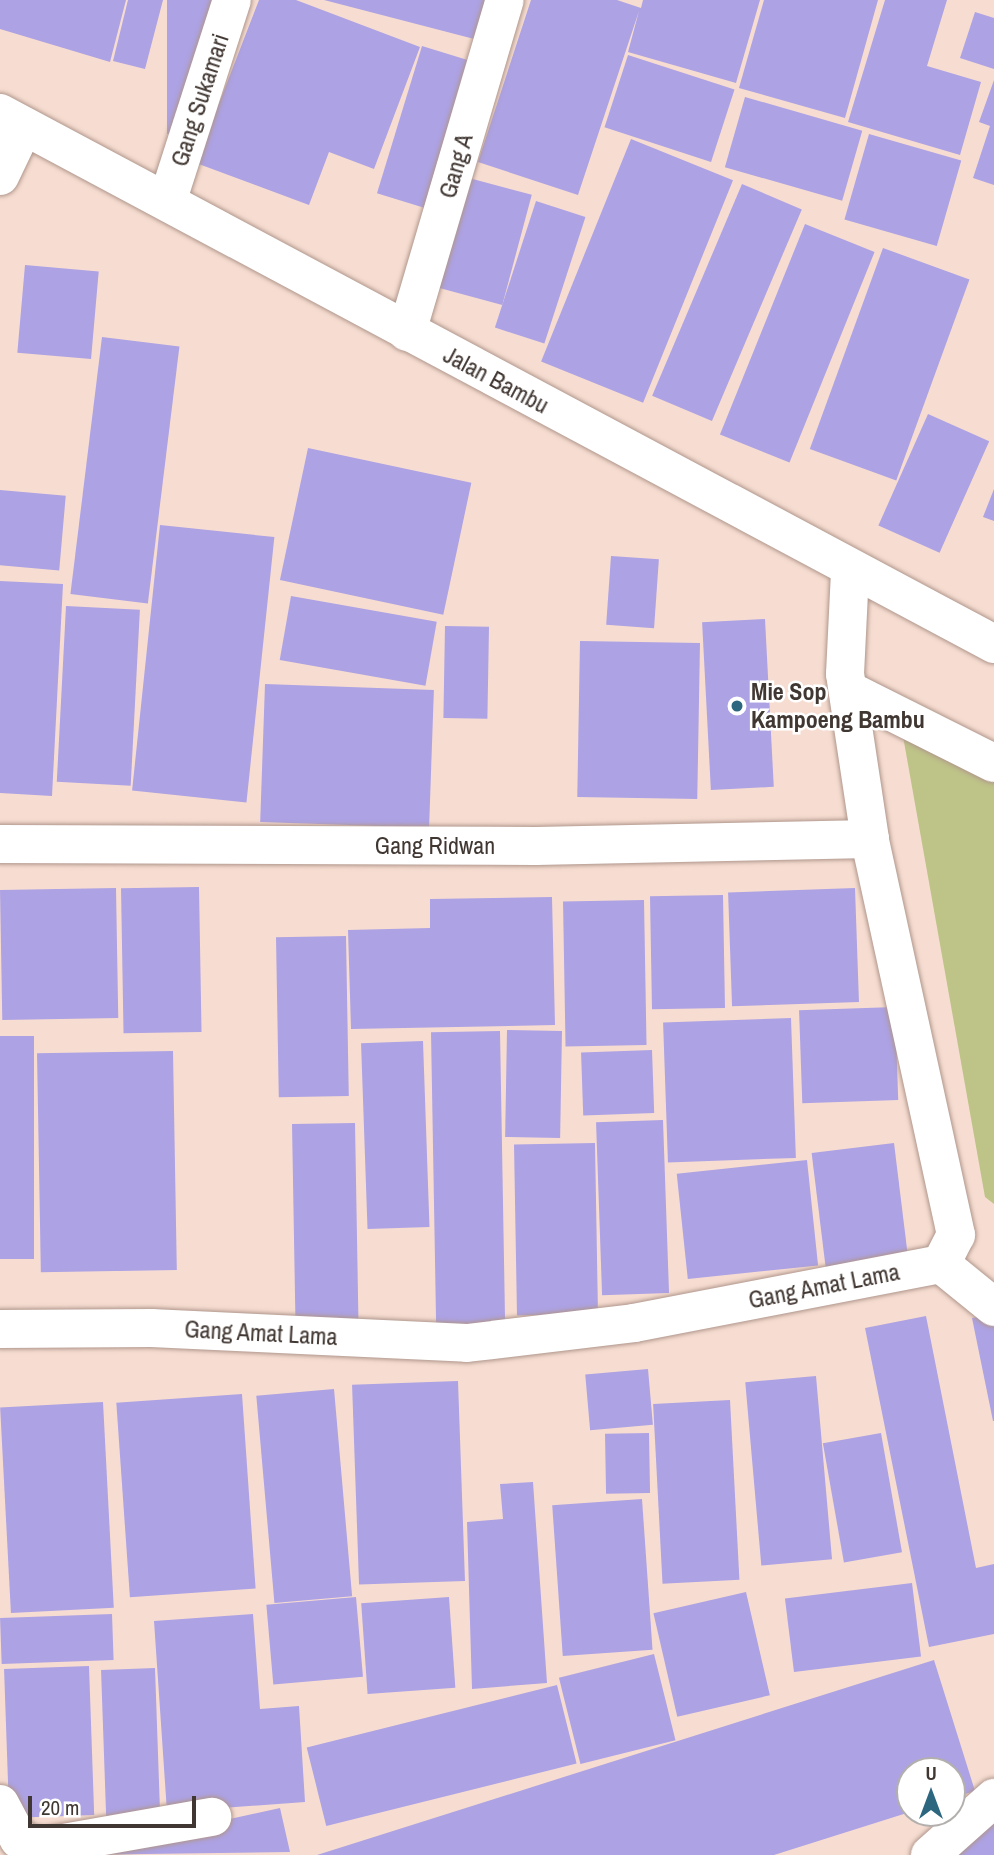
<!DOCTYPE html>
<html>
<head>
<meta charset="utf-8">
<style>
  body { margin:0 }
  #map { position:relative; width:994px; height:1855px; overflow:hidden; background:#f7ddd1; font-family:"Archivo Narrow",sans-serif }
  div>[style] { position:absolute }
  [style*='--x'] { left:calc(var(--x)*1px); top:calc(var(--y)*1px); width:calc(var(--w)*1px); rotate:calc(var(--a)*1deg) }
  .green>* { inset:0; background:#bec388 }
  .building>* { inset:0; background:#ada2e4; transform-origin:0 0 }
  .roads { filter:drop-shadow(0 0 2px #af968c) drop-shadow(0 0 2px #af968c) }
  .minor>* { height:38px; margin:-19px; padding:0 19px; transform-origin:19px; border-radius:19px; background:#fff }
  .dots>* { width:19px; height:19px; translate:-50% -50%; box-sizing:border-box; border:4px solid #fff; border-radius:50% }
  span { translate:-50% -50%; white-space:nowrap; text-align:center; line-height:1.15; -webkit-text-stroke:5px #fff; paint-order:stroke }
  .street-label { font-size:24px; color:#413732 }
  .poi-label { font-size:24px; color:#413732; font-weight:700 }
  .left { translate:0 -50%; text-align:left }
  .north { position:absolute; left:896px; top:1757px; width:70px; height:70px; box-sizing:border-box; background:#fff; border:2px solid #b3afad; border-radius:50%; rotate:0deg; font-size:19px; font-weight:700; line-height:28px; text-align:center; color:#413732 }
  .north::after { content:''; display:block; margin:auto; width:24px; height:32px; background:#2c667f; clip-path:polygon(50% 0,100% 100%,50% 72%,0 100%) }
  .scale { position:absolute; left:28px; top:1796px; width:168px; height:32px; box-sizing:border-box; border:4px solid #413732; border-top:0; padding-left:9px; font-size:21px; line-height:24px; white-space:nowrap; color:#413732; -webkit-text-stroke:5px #fff; paint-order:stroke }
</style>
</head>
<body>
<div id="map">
  <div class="green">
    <i style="clip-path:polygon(901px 725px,994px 775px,994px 1204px,985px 1197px)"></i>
  </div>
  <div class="building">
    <i style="clip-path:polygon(0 0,126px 0,110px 62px,0 29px)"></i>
    <i style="clip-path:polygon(128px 0,163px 0,145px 69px,113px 61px)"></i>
    <i style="left:167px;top:0;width:53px;height:134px"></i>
    <i style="clip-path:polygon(259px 0,296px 0,420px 47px,374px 169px,329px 152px,309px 205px,196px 163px)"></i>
    <i style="clip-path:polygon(324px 0,488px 0,478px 40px)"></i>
    <i style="clip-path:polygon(531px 0,617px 0,641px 8px,643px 0,760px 0,736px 83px,628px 52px,639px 11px,578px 195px,478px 162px)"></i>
    <i style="clip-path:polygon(764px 0,878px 0,845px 118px,739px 88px)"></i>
    <i style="clip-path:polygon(885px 0,947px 0,927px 66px,981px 82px,960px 155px,848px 122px)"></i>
    <i style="clip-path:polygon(975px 12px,994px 18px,994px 69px,960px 58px)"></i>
    <i style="left:422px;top:46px;width:62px;height:154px;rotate:17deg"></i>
    <i style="left:628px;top:55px;width:112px;height:76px;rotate:18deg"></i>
    <i style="clip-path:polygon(994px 80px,994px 185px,973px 178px,990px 126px,979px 122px)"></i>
    <i style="left:745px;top:97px;width:122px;height:73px;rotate:16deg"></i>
    <i style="left:869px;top:134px;width:96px;height:89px;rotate:16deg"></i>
    <i style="left:631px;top:139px;width:110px;height:240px;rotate:22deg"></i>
    <i style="left:469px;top:178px;width:65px;height:114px;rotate:15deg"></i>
    <i style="left:742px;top:184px;width:65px;height:230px;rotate:23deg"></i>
    <i style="left:536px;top:201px;width:52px;height:133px;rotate:18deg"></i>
    <i style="left:805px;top:224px;width:75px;height:227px;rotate:22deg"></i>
    <i style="left:883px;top:248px;width:92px;height:214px;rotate:20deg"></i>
    <i style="left:25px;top:265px;width:74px;height:88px;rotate:5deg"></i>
    <i style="left:102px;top:337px;width:78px;height:259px;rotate:7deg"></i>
    <i style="left:928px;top:414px;width:67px;height:122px;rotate:24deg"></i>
    <i style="left:308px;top:448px;width:167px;height:135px;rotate:12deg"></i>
    <i style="clip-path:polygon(994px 489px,994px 521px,983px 517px)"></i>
    <i style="left:0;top:490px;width:66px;height:75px;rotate:5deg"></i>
    <i style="left:160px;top:525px;width:115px;height:267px;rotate:6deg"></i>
    <i style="left:611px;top:556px;width:48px;height:69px;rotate:4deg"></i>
    <i style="clip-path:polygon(0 581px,63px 584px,52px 796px,0 793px)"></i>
    <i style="left:291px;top:596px;width:148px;height:65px;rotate:10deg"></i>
    <i style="left:66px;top:606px;width:74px;height:176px;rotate:3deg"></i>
    <i style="left:765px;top:619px;width:168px;height:63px;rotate:87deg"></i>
    <i style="left:445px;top:626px;width:44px;height:92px;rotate:1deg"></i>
    <i style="left:580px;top:641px;width:120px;height:156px;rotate:1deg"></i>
    <i style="left:265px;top:684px;width:169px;height:138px;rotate:2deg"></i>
    <i style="left:199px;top:887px;width:145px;height:78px;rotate:89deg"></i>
    <i style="left:116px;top:888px;width:130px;height:116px;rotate:89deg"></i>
    <i style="left:855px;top:888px;width:114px;height:127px;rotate:88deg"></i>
    <i style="left:723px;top:895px;width:113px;height:73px;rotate:89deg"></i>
    <i style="clip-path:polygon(552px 897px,555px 1025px,351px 1029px,348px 930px,430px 928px,430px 899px)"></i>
    <i style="left:644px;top:900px;width:145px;height:81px;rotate:89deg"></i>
    <i style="left:346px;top:936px;width:160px;height:70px;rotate:89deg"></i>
    <i style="left:895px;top:1007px;width:93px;height:96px;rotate:88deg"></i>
    <i style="left:791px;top:1018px;width:140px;height:128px;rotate:88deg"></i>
    <i style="left:507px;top:1030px;width:55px;height:107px;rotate:1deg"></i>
    <i style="left:500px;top:1031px;width:295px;height:69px;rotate:89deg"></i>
    <i style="left:0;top:1036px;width:34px;height:223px"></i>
    <i style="left:423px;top:1041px;width:186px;height:62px;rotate:88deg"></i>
    <i style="left:652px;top:1050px;width:63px;height:71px;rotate:88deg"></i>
    <i style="left:173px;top:1051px;width:219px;height:136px;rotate:89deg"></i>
    <i style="left:663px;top:1120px;width:173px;height:67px;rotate:88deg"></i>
    <i style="left:355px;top:1123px;width:203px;height:63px;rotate:89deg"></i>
    <i style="left:595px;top:1143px;width:171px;height:81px;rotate:89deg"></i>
    <i style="left:894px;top:1143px;width:120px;height:83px;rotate:83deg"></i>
    <i style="left:807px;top:1160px;width:106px;height:131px;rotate:84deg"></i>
    <i style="clip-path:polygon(994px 1314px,994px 1421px,993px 1421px,972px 1318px)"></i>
    <i style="clip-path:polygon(926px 1316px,976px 1568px,994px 1564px,994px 1634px,929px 1647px,865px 1328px)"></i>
    <i style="left:648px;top:1369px;width:56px;height:63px;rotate:85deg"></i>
    <i style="left:816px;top:1376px;width:184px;height:71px;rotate:85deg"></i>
    <i style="left:458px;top:1381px;width:200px;height:106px;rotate:88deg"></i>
    <i style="left:334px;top:1389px;width:208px;height:78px;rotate:85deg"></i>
    <i style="left:242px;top:1394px;width:195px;height:126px;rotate:86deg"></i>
    <i style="left:730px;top:1400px;width:180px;height:77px;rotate:87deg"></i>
    <i style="left:103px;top:1402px;width:206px;height:103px;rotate:87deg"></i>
    <i style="left:649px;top:1433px;width:60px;height:44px;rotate:89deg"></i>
    <i style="left:881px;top:1433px;width:121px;height:59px;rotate:80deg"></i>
    <i style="clip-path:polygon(533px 1482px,547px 1683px,472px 1689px,467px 1522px,503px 1519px,500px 1484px)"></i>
    <i style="left:642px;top:1499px;width:151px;height:90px;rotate:86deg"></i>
    <i style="left:912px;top:1583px;width:74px;height:128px;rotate:83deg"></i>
    <i style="left:746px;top:1592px;width:106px;height:95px;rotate:77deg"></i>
    <i style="left:356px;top:1597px;width:80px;height:90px;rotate:85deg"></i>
    <i style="left:449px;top:1597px;width:91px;height:88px;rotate:86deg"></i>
    <i style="left:112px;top:1614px;width:46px;height:112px;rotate:88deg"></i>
    <i style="clip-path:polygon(253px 1614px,260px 1709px,299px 1706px,305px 1802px,167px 1812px,154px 1621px)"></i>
    <i style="left:654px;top:1654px;width:89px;height:98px;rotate:76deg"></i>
    <i style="clip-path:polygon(934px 1660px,975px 1791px,952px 1798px,952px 1771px,910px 1771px,910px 1812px,774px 1855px,317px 1855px)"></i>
    <i style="left:89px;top:1666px;width:149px;height:85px;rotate:88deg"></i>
    <i style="left:155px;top:1668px;width:150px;height:54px;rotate:88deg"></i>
    <i style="left:557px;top:1685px;width:81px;height:258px;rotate:76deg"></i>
    <i style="clip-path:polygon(994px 1795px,994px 1855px,946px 1855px)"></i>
    <i style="clip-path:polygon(280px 1808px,290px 1852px,70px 1855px,70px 1854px)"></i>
  </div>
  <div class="roads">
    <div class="minor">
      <i style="--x:0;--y:113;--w:1127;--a:28.11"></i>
      <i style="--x:0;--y:176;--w:55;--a:-64.4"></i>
      <i style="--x:168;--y:199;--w:209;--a:-72.2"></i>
      <i style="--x:407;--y:332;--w:346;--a:-73.6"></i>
      <i style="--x:848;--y:690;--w:163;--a:26.6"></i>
      <i style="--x:0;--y:844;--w:536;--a:0.21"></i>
      <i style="--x:536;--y:846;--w:334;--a:-1.2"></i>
      <i style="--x:941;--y:1264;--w:68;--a:39.1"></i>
      <i style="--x:0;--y:1329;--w:151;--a:-0.4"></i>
      <i style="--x:151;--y:1328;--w:316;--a:2.7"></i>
      <i style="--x:467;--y:1343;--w:168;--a:-6.8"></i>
      <i style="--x:634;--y:1323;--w:313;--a:-10.9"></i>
      <i style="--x:941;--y:1264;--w:33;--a:-63"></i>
      <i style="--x:956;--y:1235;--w:405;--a:-102.3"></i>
      <i style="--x:870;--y:839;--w:167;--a:-98.6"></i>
      <i style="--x:845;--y:674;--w:103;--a:-87.2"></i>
      <i style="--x:0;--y:1804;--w:40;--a:62"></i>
      <i style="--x:19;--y:1839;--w:23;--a:20"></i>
      <i style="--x:41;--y:1847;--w:174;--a:-10"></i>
      <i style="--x:930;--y:1855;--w:86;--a:-41.7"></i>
    </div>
  </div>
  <div class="dots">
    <i style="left:737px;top:706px;background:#2c667f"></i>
  </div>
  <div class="street-label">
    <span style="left:200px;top:100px;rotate:-72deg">Gang Sukamari</span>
    <span style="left:456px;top:166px;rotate:-74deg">Gang A</span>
    <span style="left:496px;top:380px;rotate:28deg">Jalan Bambu</span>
    <span style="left:435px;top:846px">Gang Ridwan</span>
    <span style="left:824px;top:1286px;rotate:-11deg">Gang Amat Lama</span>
    <span style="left:261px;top:1333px;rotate:3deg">Gang Amat Lama</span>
  </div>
  <div class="poi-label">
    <span class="left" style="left:751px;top:706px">Mie Sop<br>Kampoeng Bambu</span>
  </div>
  <div class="north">U</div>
  <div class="scale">20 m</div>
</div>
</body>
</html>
